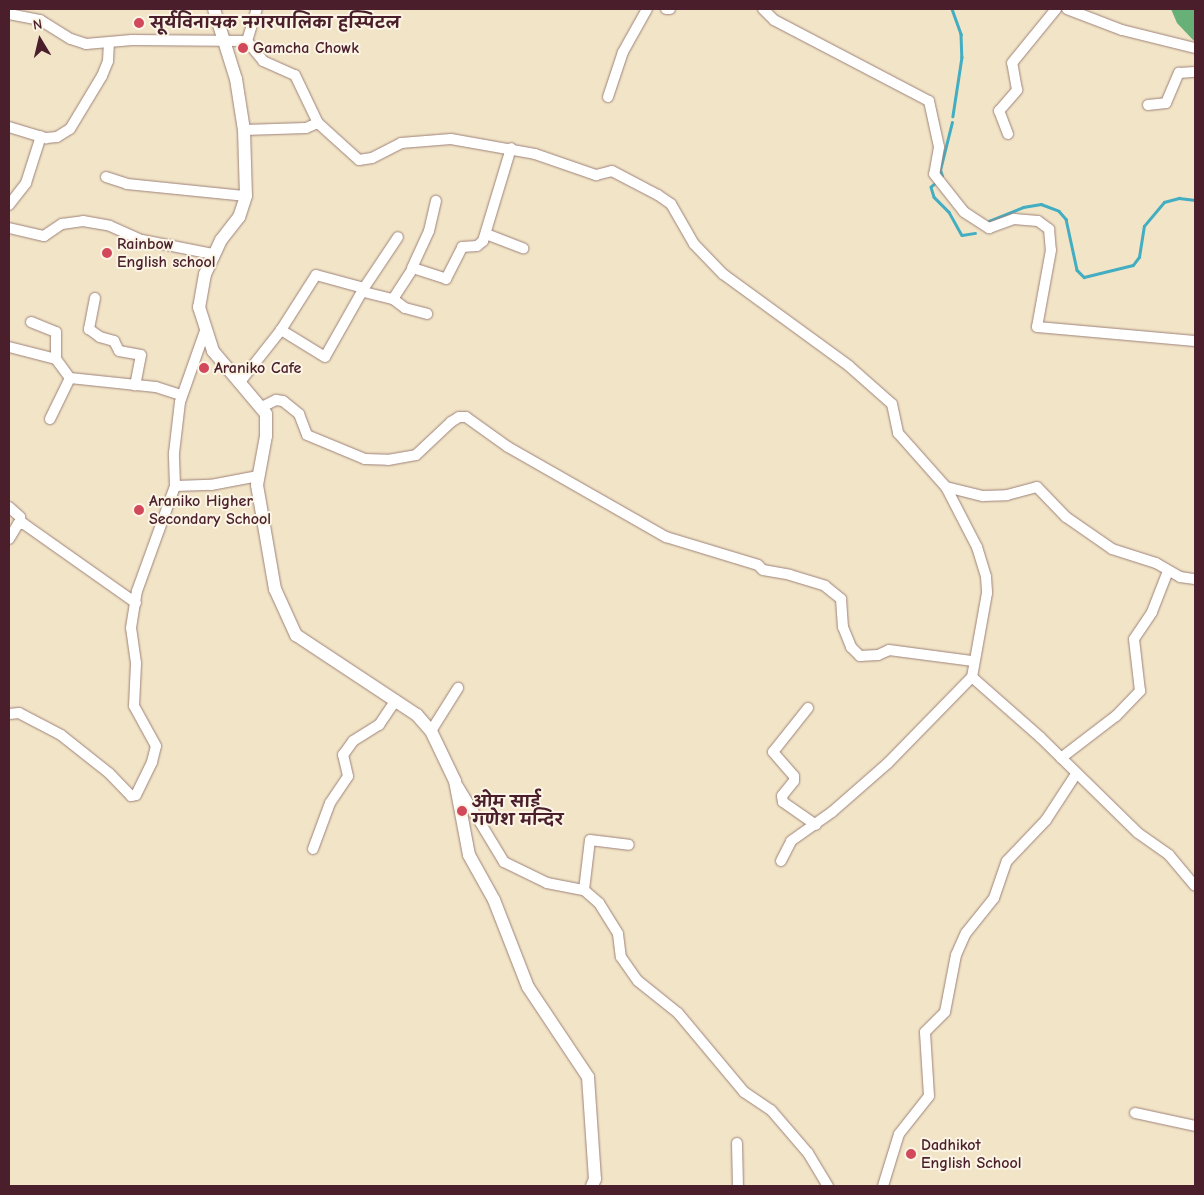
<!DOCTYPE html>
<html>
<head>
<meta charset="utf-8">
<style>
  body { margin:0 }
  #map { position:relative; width:1204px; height:1195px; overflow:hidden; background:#f2e4c7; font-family:"Comic Neue","Playpen Sans Deva",sans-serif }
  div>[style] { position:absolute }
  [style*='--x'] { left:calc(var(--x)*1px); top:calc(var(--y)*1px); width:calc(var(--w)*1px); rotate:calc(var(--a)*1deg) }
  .forest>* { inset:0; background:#67b078 }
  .stream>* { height:2.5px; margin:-1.25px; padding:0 1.25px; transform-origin:1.25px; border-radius:1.25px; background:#43adc2 }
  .roads { filter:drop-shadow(0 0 1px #9e8279) drop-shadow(0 0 1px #9e8279) }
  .minor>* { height:10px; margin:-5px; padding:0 5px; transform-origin:5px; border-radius:5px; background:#fff }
  .tertiary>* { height:12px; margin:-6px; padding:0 6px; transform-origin:6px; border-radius:6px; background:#fff }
  .dots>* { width:14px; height:14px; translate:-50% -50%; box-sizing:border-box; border:2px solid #fcf5e5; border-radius:50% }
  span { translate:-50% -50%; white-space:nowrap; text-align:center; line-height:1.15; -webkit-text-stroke:4px #fcf5e5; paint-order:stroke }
  .poi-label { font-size:16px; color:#4a1f2b; font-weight:700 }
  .left { translate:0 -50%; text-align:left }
  .frame { position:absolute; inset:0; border:10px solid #4a1f2b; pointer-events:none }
  .north { position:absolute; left:15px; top:15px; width:50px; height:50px; -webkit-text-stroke:4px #fcf5e5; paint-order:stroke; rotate:351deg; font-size:14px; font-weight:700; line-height:20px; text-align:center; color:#4a1f2b }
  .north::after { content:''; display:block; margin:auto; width:18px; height:22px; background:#4a1f2b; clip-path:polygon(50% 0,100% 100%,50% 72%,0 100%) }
</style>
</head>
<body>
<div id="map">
  <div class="forest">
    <i style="clip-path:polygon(1171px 9px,1195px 9px,1195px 42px,1177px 23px)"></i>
  </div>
  <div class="stream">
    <i style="--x:952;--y:9;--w:27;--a:70"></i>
    <i style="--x:961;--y:34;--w:23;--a:88"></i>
    <i style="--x:962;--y:57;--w:60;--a:98.7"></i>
    <i style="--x:942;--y:176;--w:6;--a:-108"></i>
    <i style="--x:940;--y:170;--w:49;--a:-76"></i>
    <i style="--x:936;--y:183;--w:6;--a:141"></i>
    <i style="--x:931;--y:187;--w:10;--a:73"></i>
    <i style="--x:934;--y:197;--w:21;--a:45"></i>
    <i style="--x:949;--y:212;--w:26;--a:61"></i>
    <i style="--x:962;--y:235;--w:13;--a:-9"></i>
    <i style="--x:989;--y:221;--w:37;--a:-22"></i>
    <i style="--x:1023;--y:207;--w:18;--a:-9"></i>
    <i style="--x:1041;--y:204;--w:19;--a:21"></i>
    <i style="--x:1059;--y:211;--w:11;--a:49"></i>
    <i style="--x:1066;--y:219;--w:52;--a:77.8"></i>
    <i style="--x:1077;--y:270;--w:10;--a:45"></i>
    <i style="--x:1084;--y:277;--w:50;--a:-13.8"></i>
    <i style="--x:1133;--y:265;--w:10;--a:-53"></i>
    <i style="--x:1139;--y:257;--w:31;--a:-81"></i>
    <i style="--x:1144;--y:226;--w:31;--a:-50"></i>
    <i style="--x:1164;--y:202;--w:16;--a:-15"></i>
    <i style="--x:1179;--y:198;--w:16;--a:7"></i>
  </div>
  <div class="roads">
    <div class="minor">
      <i style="--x:666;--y:9;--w:4;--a:0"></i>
      <i style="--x:763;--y:9;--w:16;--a:45"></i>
      <i style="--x:774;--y:20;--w:175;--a:27.6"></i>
      <i style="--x:929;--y:101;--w:47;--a:77.7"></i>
      <i style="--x:939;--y:147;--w:27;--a:100"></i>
      <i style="--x:934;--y:174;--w:48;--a:51.7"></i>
      <i style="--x:964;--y:212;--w:30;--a:33"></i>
      <i style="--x:989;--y:228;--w:27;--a:-20"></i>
      <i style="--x:1014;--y:219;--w:24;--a:5"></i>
      <i style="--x:1038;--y:221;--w:14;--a:36"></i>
      <i style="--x:1049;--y:229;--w:21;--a:85"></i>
      <i style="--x:1051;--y:250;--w:78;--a:100.3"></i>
      <i style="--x:1037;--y:327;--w:159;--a:5.1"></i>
      <i style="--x:1067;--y:9;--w:59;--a:20.9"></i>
      <i style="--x:1122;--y:30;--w:75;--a:13.9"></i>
      <i style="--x:9;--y:14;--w:32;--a:11"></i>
      <i style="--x:40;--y:20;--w:36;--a:32"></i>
      <i style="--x:71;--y:39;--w:16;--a:18"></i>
      <i style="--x:86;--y:44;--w:46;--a:-5"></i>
      <i style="--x:132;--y:40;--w:115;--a:0.5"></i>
      <i style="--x:247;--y:41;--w:26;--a:51"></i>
      <i style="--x:263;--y:61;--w:35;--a:24"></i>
      <i style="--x:295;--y:75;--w:53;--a:64.4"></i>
      <i style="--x:318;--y:123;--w:55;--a:42.1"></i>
      <i style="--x:359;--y:160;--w:13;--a:-9"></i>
      <i style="--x:372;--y:158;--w:33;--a:-27"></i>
      <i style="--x:401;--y:143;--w:50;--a:-4.6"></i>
      <i style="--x:451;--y:139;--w:85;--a:10.1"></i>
      <i style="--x:535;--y:154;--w:65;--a:19"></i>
      <i style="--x:596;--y:175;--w:16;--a:-14"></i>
      <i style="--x:612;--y:171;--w:52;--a:27.6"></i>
      <i style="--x:658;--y:195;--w:16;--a:35"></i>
      <i style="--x:671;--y:204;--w:46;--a:60.1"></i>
      <i style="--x:694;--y:244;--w:42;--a:46"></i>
      <i style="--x:723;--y:274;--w:156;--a:36.1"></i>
      <i style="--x:849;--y:366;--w:57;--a:41.5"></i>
      <i style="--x:892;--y:404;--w:30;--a:78"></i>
      <i style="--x:898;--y:433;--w:72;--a:48.4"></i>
      <i style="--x:946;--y:487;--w:38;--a:14"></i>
      <i style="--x:983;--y:496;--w:24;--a:-2"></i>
      <i style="--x:1007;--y:495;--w:31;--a:-15"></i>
      <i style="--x:1037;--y:487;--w:42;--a:46"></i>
      <i style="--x:1066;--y:517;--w:56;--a:34.8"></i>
      <i style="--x:1112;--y:549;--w:46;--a:17.7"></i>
      <i style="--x:1156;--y:563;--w:28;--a:30"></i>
      <i style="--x:1180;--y:577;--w:15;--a:8"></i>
      <i style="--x:247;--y:41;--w:34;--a:-73"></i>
      <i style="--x:608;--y:97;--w:47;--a:-71.6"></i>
      <i style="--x:623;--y:52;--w:49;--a:-60.8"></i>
      <i style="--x:1148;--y:105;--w:18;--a:-6"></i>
      <i style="--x:1166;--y:103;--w:33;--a:-67"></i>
      <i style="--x:1179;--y:73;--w:16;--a:-4"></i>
      <i style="--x:9;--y:127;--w:39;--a:17"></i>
      <i style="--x:46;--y:138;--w:11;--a:-5"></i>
      <i style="--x:57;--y:137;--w:15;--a:-32"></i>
      <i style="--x:70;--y:129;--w:62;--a:-58.9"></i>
      <i style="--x:102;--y:76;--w:16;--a:-68"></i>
      <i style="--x:108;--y:61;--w:18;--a:-87"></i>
      <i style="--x:244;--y:130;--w:62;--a:-1.8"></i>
      <i style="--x:306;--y:128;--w:13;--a:-23"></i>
      <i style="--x:1008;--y:134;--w:25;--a:-111"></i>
      <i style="--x:999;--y:111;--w:28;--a:-49"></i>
      <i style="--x:1017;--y:90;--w:27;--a:-100"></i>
      <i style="--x:1012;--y:63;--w:70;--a:-50.8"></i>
      <i style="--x:106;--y:177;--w:22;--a:18"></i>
      <i style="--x:127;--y:184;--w:120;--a:5.8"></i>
      <i style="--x:9;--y:205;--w:28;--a:-52"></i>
      <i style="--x:26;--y:183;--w:49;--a:-72.3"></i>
      <i style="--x:9;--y:228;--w:36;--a:13"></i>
      <i style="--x:44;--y:236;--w:22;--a:-34"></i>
      <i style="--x:62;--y:224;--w:21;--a:-8"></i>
      <i style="--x:83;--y:221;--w:27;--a:10"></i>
      <i style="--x:110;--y:226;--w:35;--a:24"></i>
      <i style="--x:142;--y:240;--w:72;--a:11.2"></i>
      <i style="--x:486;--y:234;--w:40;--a:21"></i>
      <i style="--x:412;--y:268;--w:41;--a:-65.3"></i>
      <i style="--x:429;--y:231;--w:31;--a:-77"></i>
      <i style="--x:364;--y:288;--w:61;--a:-56.3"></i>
      <i style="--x:364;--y:292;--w:30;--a:14"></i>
      <i style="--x:393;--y:299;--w:37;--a:-57"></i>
      <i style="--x:413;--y:268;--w:35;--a:18"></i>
      <i style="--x:446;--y:279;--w:36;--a:-63"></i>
      <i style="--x:462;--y:247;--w:15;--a:-4"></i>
      <i style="--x:477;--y:246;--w:8;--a:-40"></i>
      <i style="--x:483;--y:241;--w:97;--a:-73.2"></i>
      <i style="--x:95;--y:298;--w:32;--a:101"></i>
      <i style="--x:89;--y:329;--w:14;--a:36"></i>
      <i style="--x:100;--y:337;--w:15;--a:16"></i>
      <i style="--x:114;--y:341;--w:11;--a:63"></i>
      <i style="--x:119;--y:351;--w:22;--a:10"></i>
      <i style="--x:141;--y:355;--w:31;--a:101"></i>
      <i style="--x:393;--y:299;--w:15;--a:37"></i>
      <i style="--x:405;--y:308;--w:23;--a:15"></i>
      <i style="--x:31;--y:322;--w:27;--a:22"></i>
      <i style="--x:56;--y:332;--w:27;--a:90"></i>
      <i style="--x:56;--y:359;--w:24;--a:54"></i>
      <i style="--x:70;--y:378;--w:86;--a:6"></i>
      <i style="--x:156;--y:387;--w:26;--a:18"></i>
      <i style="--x:9;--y:347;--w:49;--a:14.3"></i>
      <i style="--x:240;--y:382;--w:66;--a:-51.7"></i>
      <i style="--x:281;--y:330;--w:65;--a:-57.5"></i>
      <i style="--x:316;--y:275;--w:50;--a:15.2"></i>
      <i style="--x:364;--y:288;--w:79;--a:119.5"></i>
      <i style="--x:325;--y:357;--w:52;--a:-148.5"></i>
      <i style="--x:262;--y:407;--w:16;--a:-27"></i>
      <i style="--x:276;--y:400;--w:7;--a:8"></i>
      <i style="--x:283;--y:401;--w:21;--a:39"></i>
      <i style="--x:299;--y:414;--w:22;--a:69"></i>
      <i style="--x:307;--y:435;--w:63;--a:22.5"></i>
      <i style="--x:365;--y:459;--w:23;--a:2"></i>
      <i style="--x:388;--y:460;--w:28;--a:-10"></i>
      <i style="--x:416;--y:455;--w:48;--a:-43.3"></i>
      <i style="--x:451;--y:422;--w:9;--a:-32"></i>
      <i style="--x:459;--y:417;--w:7;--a:0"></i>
      <i style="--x:466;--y:417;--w:52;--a:35.5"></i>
      <i style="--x:508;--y:447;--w:182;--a:29.7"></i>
      <i style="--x:666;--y:537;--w:96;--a:16.9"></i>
      <i style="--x:758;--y:565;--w:7;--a:45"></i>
      <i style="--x:763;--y:570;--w:27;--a:10"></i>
      <i style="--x:790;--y:575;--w:37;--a:17"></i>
      <i style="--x:825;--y:586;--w:21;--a:39"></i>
      <i style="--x:841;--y:599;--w:28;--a:86"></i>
      <i style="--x:843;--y:627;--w:22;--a:68"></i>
      <i style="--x:851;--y:647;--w:13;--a:45"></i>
      <i style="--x:860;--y:656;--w:18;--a:-3"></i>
      <i style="--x:878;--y:655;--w:12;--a:-24"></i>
      <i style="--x:889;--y:650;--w:85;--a:7.5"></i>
      <i style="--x:50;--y:419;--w:46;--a:-64"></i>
      <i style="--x:175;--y:486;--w:36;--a:-2"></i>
      <i style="--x:211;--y:485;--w:48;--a:-10.8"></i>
      <i style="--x:946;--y:487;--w:68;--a:62.7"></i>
      <i style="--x:977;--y:547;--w:31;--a:73"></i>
      <i style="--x:986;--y:577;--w:16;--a:86"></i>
      <i style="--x:987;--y:593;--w:85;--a:100.1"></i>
      <i style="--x:972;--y:677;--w:91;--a:41.4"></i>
      <i style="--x:1040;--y:737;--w:137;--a:44.4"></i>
      <i style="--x:1138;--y:833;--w:38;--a:35"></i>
      <i style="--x:1169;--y:855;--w:40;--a:50"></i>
      <i style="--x:9;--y:507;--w:15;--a:42"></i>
      <i style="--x:20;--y:517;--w:6;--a:81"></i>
      <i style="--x:9;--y:539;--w:17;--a:-59"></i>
      <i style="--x:18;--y:524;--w:6;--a:0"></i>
      <i style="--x:24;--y:524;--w:137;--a:35.2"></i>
      <i style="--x:808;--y:708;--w:56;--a:128.5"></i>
      <i style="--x:773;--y:752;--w:32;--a:49"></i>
      <i style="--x:794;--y:776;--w:5;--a:90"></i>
      <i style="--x:794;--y:781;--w:19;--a:129"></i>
      <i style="--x:782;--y:796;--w:6;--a:81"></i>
      <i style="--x:783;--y:802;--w:40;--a:34.9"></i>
      <i style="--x:9;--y:714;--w:10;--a:-6"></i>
      <i style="--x:19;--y:713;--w:47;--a:27.6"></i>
      <i style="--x:61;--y:735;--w:61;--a:38.4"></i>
      <i style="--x:109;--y:773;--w:32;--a:46"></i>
      <i style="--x:131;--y:796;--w:5;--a:-11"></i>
      <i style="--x:136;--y:795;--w:37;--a:-64"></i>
      <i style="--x:152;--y:762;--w:16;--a:-76"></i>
      <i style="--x:156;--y:746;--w:46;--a:-118.8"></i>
      <i style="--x:134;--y:706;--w:43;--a:-87.3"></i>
      <i style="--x:136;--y:663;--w:35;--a:-98"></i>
      <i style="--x:131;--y:628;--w:37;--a:-81"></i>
      <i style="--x:137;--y:591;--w:112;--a:-70.1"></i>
      <i style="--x:175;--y:486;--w:33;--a:-92"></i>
      <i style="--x:174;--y:453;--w:51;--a:-83.3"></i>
      <i style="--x:180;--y:402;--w:75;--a:-70.6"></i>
      <i style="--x:431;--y:731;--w:51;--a:-57.9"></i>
      <i style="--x:1061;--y:758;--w:69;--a:-37.4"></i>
      <i style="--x:1116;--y:716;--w:35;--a:-46"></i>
      <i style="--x:1140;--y:691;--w:52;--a:-96.6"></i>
      <i style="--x:1134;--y:639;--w:32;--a:-56"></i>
      <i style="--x:1152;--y:612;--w:44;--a:-68.7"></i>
      <i style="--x:458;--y:786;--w:89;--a:58.8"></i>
      <i style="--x:504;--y:862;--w:48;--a:26"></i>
      <i style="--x:547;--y:883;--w:38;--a:11"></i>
      <i style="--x:584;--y:890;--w:20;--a:41"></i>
      <i style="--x:599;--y:903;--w:36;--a:58"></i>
      <i style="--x:618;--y:934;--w:23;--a:83"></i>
      <i style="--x:621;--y:957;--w:29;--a:55"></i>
      <i style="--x:638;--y:981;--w:51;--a:38.7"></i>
      <i style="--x:678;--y:1013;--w:103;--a:50.1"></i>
      <i style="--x:744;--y:1092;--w:32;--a:34"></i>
      <i style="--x:771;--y:1110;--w:57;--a:49.3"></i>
      <i style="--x:808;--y:1153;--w:39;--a:59"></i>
      <i style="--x:313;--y:849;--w:49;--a:-69.7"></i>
      <i style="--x:330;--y:803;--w:32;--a:-56"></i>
      <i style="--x:348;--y:776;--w:22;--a:-103"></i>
      <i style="--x:343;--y:755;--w:17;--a:-54"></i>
      <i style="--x:353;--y:741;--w:31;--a:-32"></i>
      <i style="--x:379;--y:725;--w:30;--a:-56"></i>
      <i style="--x:781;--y:861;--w:22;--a:-63"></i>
      <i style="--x:791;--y:841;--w:50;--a:-35.3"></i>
      <i style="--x:832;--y:812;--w:74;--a:-41.2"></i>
      <i style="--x:888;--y:763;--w:120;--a:-45.7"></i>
      <i style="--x:584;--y:890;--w:50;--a:-83.2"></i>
      <i style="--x:590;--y:840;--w:39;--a:7"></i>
      <i style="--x:1135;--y:1113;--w:61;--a:12.2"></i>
      <i style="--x:737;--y:1143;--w:43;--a:88.7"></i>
      <i style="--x:883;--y:1186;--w:54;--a:-72.9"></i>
      <i style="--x:899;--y:1134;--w:48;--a:-51.7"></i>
      <i style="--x:929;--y:1096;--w:64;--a:-93.6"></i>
      <i style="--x:925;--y:1032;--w:28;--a:-45"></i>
      <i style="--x:945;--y:1012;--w:58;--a:-79.1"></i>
      <i style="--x:956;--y:955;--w:24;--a:-66"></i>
      <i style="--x:966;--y:933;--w:45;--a:-51.3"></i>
      <i style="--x:994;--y:898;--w:39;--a:-71"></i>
      <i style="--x:1007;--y:861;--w:57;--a:-46.4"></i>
      <i style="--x:1046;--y:820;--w:55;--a:-56.9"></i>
    </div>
    <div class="tertiary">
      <i style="--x:214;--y:9;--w:73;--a:72.6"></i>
      <i style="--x:236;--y:79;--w:52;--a:81.1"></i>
      <i style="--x:244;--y:130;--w:66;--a:88.3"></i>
      <i style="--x:246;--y:196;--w:22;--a:108"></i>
      <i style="--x:239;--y:217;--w:29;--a:128"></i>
      <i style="--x:221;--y:240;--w:38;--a:115"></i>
      <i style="--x:205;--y:274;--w:34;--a:100"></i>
      <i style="--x:199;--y:307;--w:46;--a:72.3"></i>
      <i style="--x:213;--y:351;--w:82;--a:49.9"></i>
      <i style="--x:266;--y:414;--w:22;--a:90"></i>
      <i style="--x:266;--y:436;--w:50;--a:100.4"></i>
      <i style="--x:257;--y:485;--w:106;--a:80.2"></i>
      <i style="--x:275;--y:589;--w:51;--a:65.5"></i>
      <i style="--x:296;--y:635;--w:145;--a:33.5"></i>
      <i style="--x:417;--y:715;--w:21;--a:49"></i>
      <i style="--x:431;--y:731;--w:55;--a:64.4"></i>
      <i style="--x:455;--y:781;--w:75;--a:79.3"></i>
      <i style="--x:469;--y:855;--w:51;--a:60.9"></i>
      <i style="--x:494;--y:900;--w:93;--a:68.7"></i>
      <i style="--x:528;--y:987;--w:108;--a:56.3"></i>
      <i style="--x:588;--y:1077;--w:102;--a:86.1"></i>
      <i style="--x:595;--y:1179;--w:8;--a:113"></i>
    </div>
  </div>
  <div class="dots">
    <i style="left:139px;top:23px;background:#d1495b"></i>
    <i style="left:243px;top:48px;background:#d1495b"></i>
    <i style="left:107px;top:253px;background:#d1495b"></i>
    <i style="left:204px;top:368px;background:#d1495b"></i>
    <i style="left:139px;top:510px;background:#d1495b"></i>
    <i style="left:462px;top:811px;background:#d1495b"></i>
    <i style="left:911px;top:1154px;background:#d1495b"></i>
  </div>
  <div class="poi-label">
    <span class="left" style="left:150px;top:23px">सूर्यविनायक नगरपालिका हस्पिटल</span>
    <span class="left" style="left:253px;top:48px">Gamcha Chowk</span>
    <span class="left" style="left:117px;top:253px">Rainbow<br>English school</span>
    <span class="left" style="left:214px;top:368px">Araniko Cafe</span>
    <span class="left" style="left:149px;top:510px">Araniko Higher<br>Secondary School</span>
    <span class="left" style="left:472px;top:811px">ओम साई<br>गणेश मन्दिर</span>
    <span class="left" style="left:921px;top:1154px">Dadhikot<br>English School</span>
  </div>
  <div class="frame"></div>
  <div class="north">N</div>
</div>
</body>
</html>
